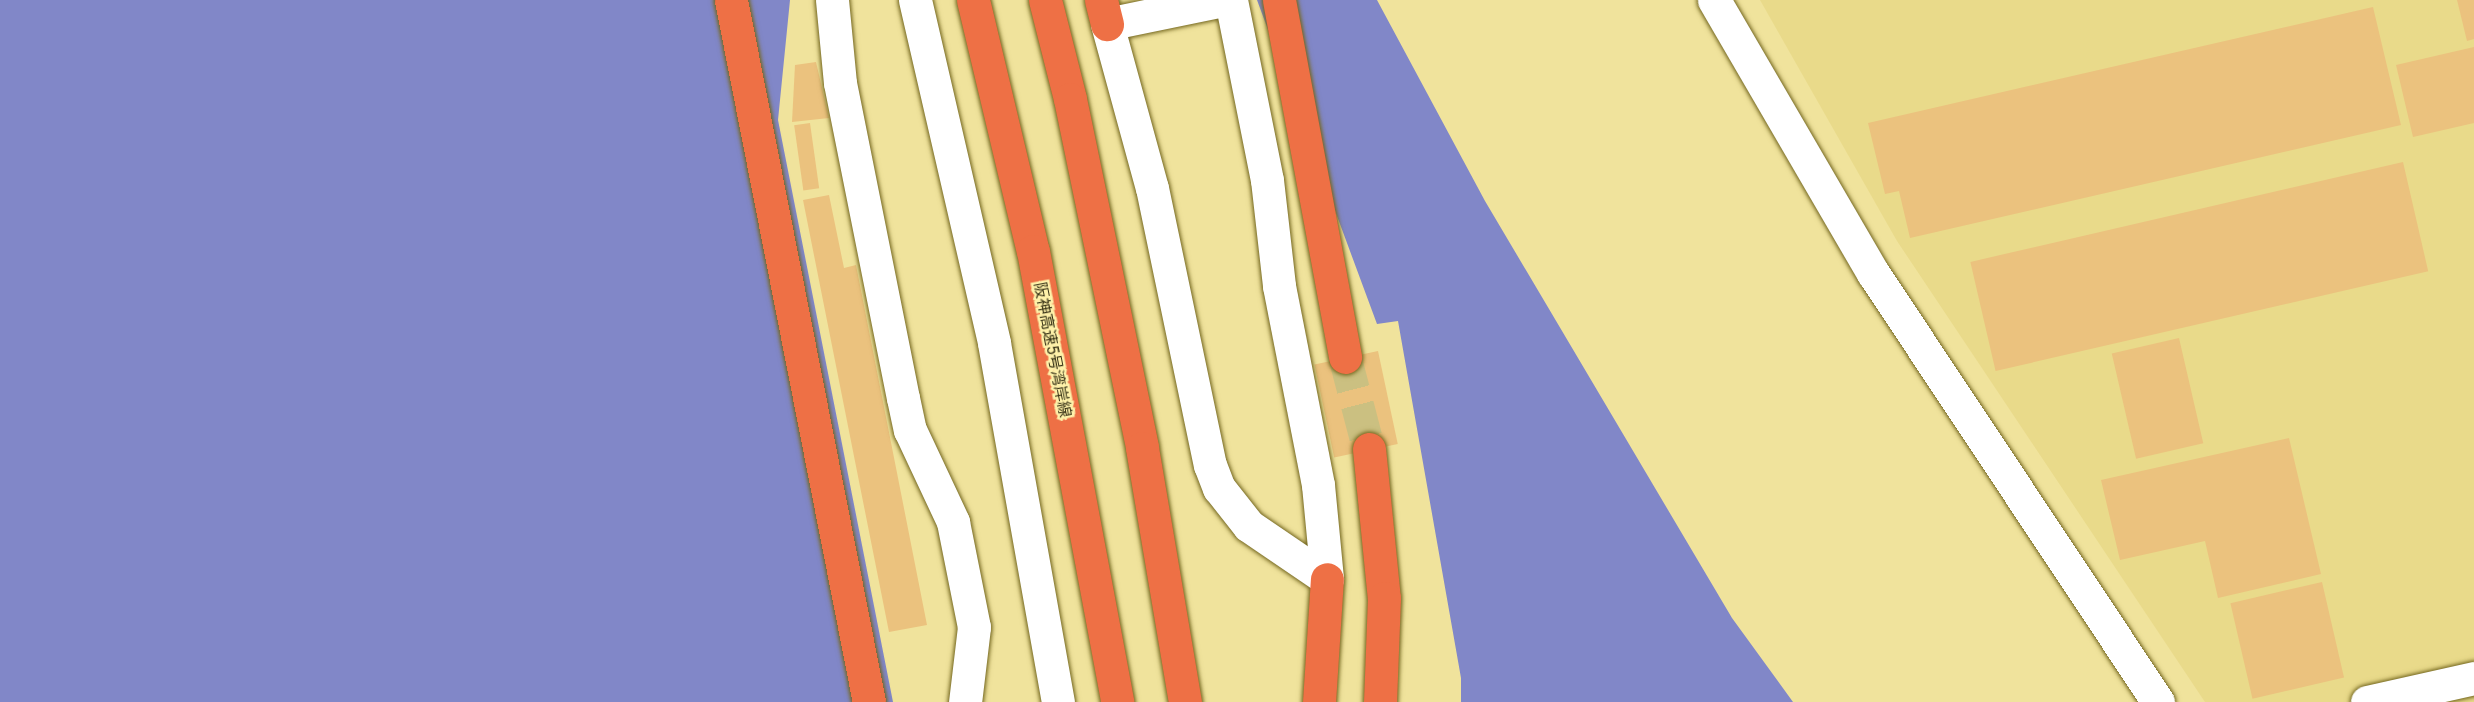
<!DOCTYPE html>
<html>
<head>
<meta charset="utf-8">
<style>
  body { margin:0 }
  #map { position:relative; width:2474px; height:702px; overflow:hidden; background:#f0e39c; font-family:Roboto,"Noto Sans JP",sans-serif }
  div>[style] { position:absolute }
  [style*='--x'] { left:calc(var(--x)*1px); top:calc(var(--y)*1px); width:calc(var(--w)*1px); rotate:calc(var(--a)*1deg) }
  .built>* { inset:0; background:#e9da8a }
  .water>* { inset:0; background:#8187c8 }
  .pier>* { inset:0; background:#f0e39c }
  .building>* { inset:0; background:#ebc27e; transform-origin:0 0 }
  .highway-tunnel>* { height:33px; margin-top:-16.5px; transform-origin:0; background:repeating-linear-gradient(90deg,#cbc081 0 33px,transparent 0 49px) }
  .roads { filter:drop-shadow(0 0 2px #74671f) drop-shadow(0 0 2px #74671f) }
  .minor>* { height:33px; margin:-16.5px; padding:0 16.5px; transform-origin:16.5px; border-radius:16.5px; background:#fff }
  .highway>* { height:33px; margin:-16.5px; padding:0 16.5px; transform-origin:16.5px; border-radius:16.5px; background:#ee7045 }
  span { translate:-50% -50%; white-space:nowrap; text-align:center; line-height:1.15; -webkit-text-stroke:5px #fef1a9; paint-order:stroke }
  .street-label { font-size:16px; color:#393417 }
</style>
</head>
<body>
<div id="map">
  <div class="built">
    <i style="clip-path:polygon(1760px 0,2474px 0,2474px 702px,2205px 702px,1897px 241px)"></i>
  </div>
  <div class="water">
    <i style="clip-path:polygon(0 0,1377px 0,1485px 201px,1732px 618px,1793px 702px,0 702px)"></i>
  </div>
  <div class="pier">
    <i style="clip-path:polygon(790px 0,1257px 0,1377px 324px,1398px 321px,1461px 678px,1461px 702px,893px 702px,778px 120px)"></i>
  </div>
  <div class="building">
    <i style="clip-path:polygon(2457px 0,2474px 0,2474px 39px,2467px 41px)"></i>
    <i style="clip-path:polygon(2373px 7px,2401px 125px,1910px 238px,1899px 191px,1885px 194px,1868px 123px)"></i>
    <i style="clip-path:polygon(2474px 47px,2474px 123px,2413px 137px,2396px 65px)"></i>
    <i style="clip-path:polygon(816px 62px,829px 118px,792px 122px,795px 65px)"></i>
    <i style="left:810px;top:123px;width:66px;height:16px;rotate:82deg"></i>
    <i style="left:2403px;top:162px;width:112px;height:444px;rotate:77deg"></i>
    <i style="clip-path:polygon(829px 195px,844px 268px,856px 265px,927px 625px,889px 632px,803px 200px)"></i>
    <i style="left:2179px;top:338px;width:108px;height:69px;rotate:77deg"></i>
    <i style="left:1378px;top:351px;width:95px;height:65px;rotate:78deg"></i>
    <i style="clip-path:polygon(2289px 438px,2321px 574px,2218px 598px,2205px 541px,2120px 560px,2101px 480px)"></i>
    <i style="left:2322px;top:582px;width:98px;height:94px;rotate:77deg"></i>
  </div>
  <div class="highway-tunnel">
    <i style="--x:1345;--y:357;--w:95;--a:75.4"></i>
  </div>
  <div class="roads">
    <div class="minor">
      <i style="--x:832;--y:0;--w:83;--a:84.5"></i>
      <i style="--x:840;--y:83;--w:321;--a:78.7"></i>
      <i style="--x:903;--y:398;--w:33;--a:78"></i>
      <i style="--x:910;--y:430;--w:102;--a:64.9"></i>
      <i style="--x:953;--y:522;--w:107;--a:78.7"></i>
      <i style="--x:974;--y:627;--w:76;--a:96.8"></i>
      <i style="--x:915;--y:0;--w:352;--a:77"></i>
      <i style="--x:994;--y:343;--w:365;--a:79.9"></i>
      <i style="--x:1223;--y:0;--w:118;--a:168.3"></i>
      <i style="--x:1107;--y:24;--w:170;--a:74.7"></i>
      <i style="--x:1152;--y:188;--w:283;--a:78.2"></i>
      <i style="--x:1210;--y:465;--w:25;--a:69"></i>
      <i style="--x:1219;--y:488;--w:48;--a:51.7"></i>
      <i style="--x:1249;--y:526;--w:94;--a:34.2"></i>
      <i style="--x:1231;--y:0;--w:184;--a:78.7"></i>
      <i style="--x:1267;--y:180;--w:107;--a:83.5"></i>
      <i style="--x:1279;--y:286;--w:203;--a:78.9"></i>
      <i style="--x:1318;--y:485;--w:94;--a:84.5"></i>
      <i style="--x:1714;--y:0;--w:316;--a:59.8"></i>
      <i style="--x:1873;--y:273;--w:515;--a:56.4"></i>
      <i style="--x:2367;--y:702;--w:110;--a:-12.6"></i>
    </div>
    <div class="highway">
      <i style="--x:731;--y:0;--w:715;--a:78.88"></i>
      <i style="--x:973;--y:0;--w:258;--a:76.6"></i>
      <i style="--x:1033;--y:251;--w:459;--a:79.4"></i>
      <i style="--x:1045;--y:0;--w:102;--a:75.8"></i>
      <i style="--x:1070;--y:99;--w:356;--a:78.3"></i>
      <i style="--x:1142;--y:448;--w:258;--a:80.4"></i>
      <i style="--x:1101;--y:0;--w:25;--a:76"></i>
      <i style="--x:1279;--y:0;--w:363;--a:79.5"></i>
      <i style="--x:1369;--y:449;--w:150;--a:84.3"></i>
      <i style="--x:1384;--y:598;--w:104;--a:92.2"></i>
      <i style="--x:1319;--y:702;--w:123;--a:-86.3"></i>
    </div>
  </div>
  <div class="street-label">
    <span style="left:1052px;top:350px;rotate:79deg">阪神高速5号湾岸線</span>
  </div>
</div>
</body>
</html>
